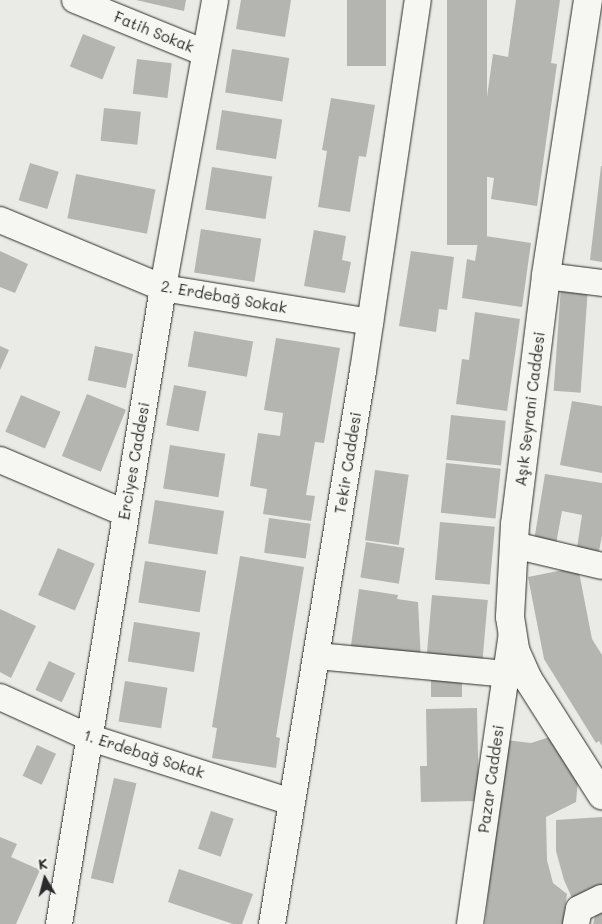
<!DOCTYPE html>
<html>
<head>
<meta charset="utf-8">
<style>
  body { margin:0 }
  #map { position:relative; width:602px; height:924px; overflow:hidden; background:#eaeae6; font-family:Mali,sans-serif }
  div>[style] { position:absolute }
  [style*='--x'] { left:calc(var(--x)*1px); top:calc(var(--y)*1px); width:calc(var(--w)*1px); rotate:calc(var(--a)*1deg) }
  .building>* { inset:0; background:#b4b4b1; transform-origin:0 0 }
  .roads { filter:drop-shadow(0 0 1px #2b2b2b) drop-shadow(0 0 1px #2b2b2b) }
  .minor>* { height:26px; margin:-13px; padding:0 13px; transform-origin:13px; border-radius:13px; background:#f6f6f2 }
  .major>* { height:28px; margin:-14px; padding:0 14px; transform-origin:14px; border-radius:14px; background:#f6f6f2 }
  span { translate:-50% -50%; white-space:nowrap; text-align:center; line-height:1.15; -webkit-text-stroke:4px #f6f6f2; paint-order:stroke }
  .street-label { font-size:15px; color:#2b2b2b }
  .north { position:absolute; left:20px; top:854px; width:50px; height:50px; -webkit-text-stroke:4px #f6f6f2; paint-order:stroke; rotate:352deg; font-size:14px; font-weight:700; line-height:20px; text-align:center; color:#2b2b2b }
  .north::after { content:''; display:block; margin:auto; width:18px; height:22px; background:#2b2b2b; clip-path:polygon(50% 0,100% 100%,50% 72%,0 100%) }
</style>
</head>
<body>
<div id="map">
  <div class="building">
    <i style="clip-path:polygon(136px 0,186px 0,184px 11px)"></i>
    <i style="clip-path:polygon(241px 0,291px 0,285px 37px,236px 29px)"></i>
    <i style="left:347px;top:0;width:39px;height:66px"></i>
    <i style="left:447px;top:0;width:40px;height:245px"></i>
    <i style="clip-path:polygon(516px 0,560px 0,551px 63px,557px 64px,537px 206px,491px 199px,494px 178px,476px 175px,493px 54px,508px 57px)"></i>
    <i style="left:83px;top:34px;width:35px;height:35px;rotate:22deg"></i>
    <i style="left:232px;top:49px;width:58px;height:44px;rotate:9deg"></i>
    <i style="left:137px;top:59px;width:35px;height:35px;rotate:7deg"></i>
    <i style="clip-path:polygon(331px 98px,375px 105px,366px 157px,359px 156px,350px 212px,318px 207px,327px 151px,322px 150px)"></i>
    <i style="left:104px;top:108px;width:37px;height:33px;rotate:6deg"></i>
    <i style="left:222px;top:110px;width:61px;height:40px;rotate:9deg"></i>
    <i style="left:30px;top:163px;width:30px;height:39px;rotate:17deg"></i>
    <i style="clip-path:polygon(601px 166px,602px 166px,602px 262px,590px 260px)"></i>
    <i style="left:212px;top:167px;width:61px;height:43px;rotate:9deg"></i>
    <i style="left:76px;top:174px;width:81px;height:45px;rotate:11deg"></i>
    <i style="left:201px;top:229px;width:61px;height:44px;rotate:9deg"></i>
    <i style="clip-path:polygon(314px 230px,346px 236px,342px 260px,351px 262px,345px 293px,304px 286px)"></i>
    <i style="clip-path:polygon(479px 235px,531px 243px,522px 307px,462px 298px,467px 259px,475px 261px)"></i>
    <i style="clip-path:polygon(0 251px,28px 264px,15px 293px,0 287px)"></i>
    <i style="clip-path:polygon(411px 251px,454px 257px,447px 310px,439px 309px,436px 332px,399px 326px)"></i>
    <i style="left:561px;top:286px;width:27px;height:105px;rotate:4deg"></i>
    <i style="clip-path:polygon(475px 312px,520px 319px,507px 411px,456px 404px,462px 359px,469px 360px)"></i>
    <i style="left:194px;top:331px;width:60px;height:36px;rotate:10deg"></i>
    <i style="clip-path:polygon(276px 338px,340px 348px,324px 443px,315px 442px,306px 495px,315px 496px,311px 521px,263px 514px,267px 489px,250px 486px,258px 433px,280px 436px,283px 413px,264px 410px)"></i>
    <i style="clip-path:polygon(0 346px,9px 350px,0 370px)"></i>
    <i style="left:95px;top:346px;width:39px;height:35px;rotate:12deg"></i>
    <i style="left:174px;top:385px;width:33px;height:41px;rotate:11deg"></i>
    <i style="left:87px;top:394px;width:42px;height:67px;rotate:22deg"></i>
    <i style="left:21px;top:395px;width:43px;height:40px;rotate:23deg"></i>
    <i style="clip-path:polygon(572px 401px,602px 406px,602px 473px,560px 465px)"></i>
    <i style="left:451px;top:415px;width:55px;height:45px;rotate:6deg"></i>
    <i style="left:170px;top:445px;width:56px;height:44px;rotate:9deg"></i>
    <i style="left:446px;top:463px;width:55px;height:50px;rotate:6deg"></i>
    <i style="left:375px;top:470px;width:34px;height:71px;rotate:8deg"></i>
    <i style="clip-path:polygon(545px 474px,602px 483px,602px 536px,599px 551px,577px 548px,582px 515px,562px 511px,556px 544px,534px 541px)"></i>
    <i style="left:155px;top:500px;width:70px;height:44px;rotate:9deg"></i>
    <i style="left:269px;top:518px;width:42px;height:35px;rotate:8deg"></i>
    <i style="left:440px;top:522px;width:55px;height:58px;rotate:5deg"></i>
    <i style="left:366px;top:542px;width:39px;height:36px;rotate:9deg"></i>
    <i style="left:58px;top:548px;width:40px;height:51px;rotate:23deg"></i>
    <i style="clip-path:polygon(240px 556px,304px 567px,276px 737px,280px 738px,276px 768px,212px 758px,217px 728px,212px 727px)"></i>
    <i style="left:145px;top:561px;width:62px;height:42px;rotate:9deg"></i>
    <i style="clip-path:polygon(578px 567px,592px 639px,602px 655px,602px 746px,599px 741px,596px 743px,544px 659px,528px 577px)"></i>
    <i style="clip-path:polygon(359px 589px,398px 595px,397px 599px,418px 602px,421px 662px,350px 652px)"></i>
    <i style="left:432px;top:595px;width:56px;height:66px;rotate:5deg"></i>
    <i style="clip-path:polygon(0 609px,36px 626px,11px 678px,0 672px)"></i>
    <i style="left:134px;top:622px;width:67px;height:40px;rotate:9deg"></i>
    <i style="left:49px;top:661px;width:29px;height:32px;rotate:25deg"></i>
    <i style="left:431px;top:676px;width:31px;height:21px"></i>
    <i style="left:125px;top:681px;width:43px;height:41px;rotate:9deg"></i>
    <i style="clip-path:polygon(477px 708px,479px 801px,421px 802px,420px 766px,427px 766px,426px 709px)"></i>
    <i style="clip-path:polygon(553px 736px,578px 780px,576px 802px,546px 817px,547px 860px,553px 883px,567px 894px,563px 924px,485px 924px,505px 740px,531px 743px)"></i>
    <i style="left:37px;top:745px;width:21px;height:34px;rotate:25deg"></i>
    <i style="left:114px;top:778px;width:23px;height:103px;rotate:13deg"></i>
    <i style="left:211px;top:811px;width:24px;height:40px;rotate:19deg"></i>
    <i style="clip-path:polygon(602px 817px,602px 894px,576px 907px,564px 880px,556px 851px,556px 820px)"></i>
    <i style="clip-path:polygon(0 837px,17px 844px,11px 857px,40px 870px,16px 924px,0 924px)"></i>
    <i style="clip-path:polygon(179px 869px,253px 894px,242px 924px,233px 924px,168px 902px)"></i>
    <i style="clip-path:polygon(602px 903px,602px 924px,593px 924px,598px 905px)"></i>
  </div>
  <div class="roads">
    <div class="minor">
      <i style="--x:75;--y:0;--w:140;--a:22.2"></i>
      <i style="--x:0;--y:220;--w:177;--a:22.6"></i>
      <i style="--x:163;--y:288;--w:210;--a:9.3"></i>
      <i style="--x:546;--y:276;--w:56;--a:7.1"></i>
      <i style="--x:0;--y:460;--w:136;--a:23"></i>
      <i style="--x:514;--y:545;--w:90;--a:13.4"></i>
      <i style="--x:317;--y:656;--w:190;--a:5.4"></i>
      <i style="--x:0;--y:697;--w:97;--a:24.4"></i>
      <i style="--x:88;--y:737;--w:214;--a:17.7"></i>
      <i style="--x:59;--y:924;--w:657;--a:-80.71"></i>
      <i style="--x:165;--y:276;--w:280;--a:-79.7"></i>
      <i style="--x:272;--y:924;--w:560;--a:-80.66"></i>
      <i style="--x:363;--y:371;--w:375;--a:-81.6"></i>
      <i style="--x:470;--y:924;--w:294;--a:-81.8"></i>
      <i style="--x:576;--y:924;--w:15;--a:-79"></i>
      <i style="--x:579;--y:909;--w:25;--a:-26"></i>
    </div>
    <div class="major">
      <i style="--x:588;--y:0;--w:279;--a:98.7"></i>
      <i style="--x:546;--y:276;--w:250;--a:97.1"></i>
      <i style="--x:515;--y:524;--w:93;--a:93.1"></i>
      <i style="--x:510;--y:617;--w:33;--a:81"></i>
      <i style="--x:515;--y:650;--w:32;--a:66"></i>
      <i style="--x:528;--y:679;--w:138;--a:57.5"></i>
    </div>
  </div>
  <div class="street-label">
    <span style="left:154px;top:32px;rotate:22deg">Fatih Sokak</span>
    <span style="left:224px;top:297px;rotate:10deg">2. Erdebağ Sokak</span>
    <span style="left:530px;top:409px;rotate:-83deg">Aşık Seyrani Caddesi</span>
    <span style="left:134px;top:461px;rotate:-80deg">Erciyes Caddesi</span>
    <span style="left:348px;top:463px;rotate:-81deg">Tekir Caddesi</span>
    <span style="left:144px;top:754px;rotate:18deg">1. Erdebağ Sokak</span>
    <span style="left:491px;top:779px;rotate:-82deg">Pazar Caddesi</span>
  </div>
  <div class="north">K</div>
</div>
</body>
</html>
